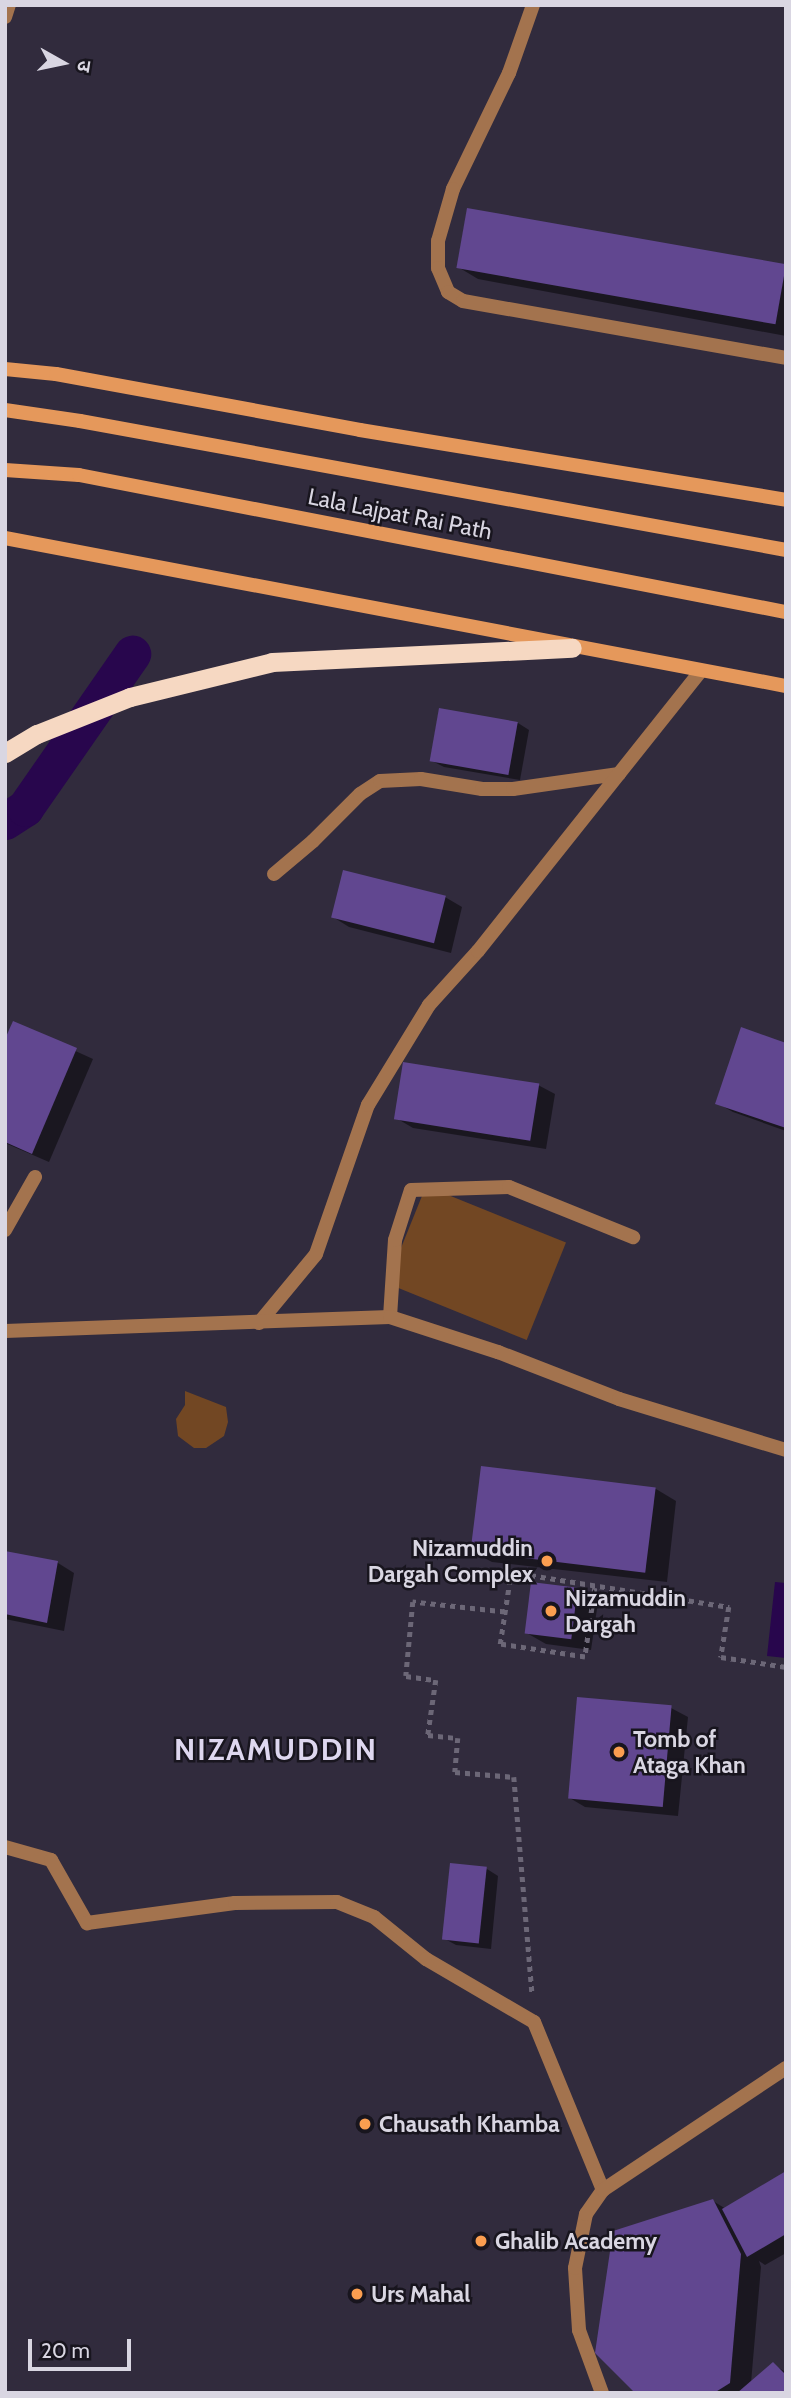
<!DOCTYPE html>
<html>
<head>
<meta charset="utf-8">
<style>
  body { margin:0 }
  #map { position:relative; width:791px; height:2398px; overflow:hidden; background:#312b3d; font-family:Cabin,"Noto Sans Devanagari",sans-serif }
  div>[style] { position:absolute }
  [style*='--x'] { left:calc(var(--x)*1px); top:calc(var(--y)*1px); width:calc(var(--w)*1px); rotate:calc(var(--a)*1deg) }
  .green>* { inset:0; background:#724723; transform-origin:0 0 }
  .water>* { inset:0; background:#28064d }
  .shadow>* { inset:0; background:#0007 }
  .canal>* { height:37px; margin:-18.5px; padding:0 18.5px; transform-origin:18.5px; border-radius:18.5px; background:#28064d }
  .building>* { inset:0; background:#614790; transform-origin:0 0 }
  .path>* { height:4.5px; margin-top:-2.25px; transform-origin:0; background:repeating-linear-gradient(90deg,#6c6777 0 5px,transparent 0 10px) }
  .service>* { height:14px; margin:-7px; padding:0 7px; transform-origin:7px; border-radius:7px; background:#a3734e }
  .minor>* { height:14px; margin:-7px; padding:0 7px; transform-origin:7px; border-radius:7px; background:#a3734e }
  .secondary>* { height:14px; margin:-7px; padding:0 7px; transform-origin:7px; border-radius:7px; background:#e5985b }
  .trunk>* { height:19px; margin:-9.5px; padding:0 9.5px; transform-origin:9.5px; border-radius:9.5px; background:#f6d8c2 }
  .dots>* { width:19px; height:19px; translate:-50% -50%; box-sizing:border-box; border:4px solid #18151e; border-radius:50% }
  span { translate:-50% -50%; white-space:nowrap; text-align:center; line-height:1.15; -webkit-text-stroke:5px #18151e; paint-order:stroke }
  .street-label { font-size:23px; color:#d9d6e2 }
  .poi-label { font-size:23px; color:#d9d6e2; font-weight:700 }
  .right { translate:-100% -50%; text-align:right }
  .left { translate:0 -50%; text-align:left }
  .district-label { font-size:30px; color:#ded7ef; font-weight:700; letter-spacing:2px }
  .frame { position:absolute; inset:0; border:7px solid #d9d6e2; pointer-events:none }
  .north { position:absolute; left:28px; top:28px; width:70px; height:70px; -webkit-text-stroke:5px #18151e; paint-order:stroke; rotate:99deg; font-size:19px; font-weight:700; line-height:28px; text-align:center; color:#d9d6e2 }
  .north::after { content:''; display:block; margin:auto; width:24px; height:32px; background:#d9d6e2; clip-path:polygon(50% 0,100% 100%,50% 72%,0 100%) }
  .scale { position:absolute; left:28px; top:2339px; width:103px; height:32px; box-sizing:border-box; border:4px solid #d9d6e2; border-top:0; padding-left:9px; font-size:21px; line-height:24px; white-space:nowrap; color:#d9d6e2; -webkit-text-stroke:5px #18151e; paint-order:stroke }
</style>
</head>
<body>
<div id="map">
  <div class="green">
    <i style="left:426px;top:1186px;width:151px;height:105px;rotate:22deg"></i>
    <i style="clip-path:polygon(185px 1391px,226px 1407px,228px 1422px,224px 1436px,206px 1448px,194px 1448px,178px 1436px,176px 1419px,185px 1405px)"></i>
  </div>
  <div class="water">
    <i style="clip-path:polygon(775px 1582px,786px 1583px,786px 1658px,767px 1656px)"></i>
  </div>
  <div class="shadow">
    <i style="clip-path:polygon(458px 267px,786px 268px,786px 336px,478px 279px)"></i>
    <i style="clip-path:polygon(518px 723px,529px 730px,520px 780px,444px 767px,432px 761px)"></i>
    <i style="clip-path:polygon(445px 897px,462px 907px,451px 953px,349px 927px,333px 917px)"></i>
    <i style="clip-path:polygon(14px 1023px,93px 1059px,49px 1162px,5px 1143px,5px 1044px)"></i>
    <i style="clip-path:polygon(786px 1045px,786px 1131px,733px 1112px,717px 1103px)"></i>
    <i style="clip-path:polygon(538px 1085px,555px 1094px,546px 1149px,413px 1128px,396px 1118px)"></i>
    <i style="clip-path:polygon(656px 1489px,676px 1501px,667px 1582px,492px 1562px,471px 1551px)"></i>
    <i style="clip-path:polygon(5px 1553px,58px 1563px,74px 1573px,64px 1631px,5px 1619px)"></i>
    <i style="clip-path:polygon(578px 1590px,598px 1602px,591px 1650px,546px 1644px,525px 1632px)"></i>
    <i style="clip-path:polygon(671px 1708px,688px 1717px,678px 1816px,585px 1807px,568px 1797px)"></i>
    <i style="clip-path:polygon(487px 1869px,498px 1876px,491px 1949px,456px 1945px,445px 1939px)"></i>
    <i style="clip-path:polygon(786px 2173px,786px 2253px,765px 2265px,759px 2261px,761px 2267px,751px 2383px,773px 2365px,786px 2372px,786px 2393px,638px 2393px,713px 2201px,726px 2209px)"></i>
  </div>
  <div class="canal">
    <i style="--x:5;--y:821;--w:24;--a:-33"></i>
    <i style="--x:25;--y:808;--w:188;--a:-55.2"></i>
  </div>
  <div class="building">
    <i style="left:467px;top:208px;width:324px;height:61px;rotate:10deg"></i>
    <i style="left:439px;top:708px;width:80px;height:54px;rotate:10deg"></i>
    <i style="left:343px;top:870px;width:106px;height:49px;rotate:14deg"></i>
    <i style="clip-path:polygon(13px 1021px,77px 1048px,32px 1154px,5px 1142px,5px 1039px)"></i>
    <i style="clip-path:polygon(741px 1027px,786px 1043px,786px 1128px,715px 1104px)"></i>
    <i style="left:403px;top:1062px;width:138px;height:58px;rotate:9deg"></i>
    <i style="left:481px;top:1466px;width:176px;height:86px;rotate:7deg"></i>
    <i style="clip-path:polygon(5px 1551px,58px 1561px,47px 1623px,5px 1614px)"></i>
    <i style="left:531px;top:1582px;width:47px;height:52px;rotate:7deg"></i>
    <i style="left:577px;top:1697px;width:95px;height:102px;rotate:5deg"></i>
    <i style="left:450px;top:1863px;width:37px;height:77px;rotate:6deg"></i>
    <i style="clip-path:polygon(786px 2171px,786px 2234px,747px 2257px,722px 2209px)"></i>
    <i style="clip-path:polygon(713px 2199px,741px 2254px,730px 2383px,714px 2393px,635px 2393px,595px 2353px,613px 2231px)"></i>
    <i style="clip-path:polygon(773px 2362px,786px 2375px,786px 2393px,737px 2393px)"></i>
  </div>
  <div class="path">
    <i style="--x:595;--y:1588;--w:70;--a:98.2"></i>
    <i style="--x:585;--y:1657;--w:86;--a:-171.3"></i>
    <i style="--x:500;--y:1644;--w:73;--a:-81.3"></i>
    <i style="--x:511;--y:1572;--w:221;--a:9.1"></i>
    <i style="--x:729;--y:1607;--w:51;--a:99.1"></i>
    <i style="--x:721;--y:1657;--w:66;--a:8.7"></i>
    <i style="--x:505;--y:1612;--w:93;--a:-173.8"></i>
    <i style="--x:413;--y:1602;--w:74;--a:95.4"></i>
    <i style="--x:406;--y:1676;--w:30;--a:8"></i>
    <i style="--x:436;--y:1680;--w:56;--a:98.3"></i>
    <i style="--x:428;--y:1735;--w:30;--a:6"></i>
    <i style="--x:458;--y:1738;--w:34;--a:95"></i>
    <i style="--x:455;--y:1772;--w:59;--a:4.8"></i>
    <i style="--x:514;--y:1777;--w:217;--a:85.2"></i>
  </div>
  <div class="service">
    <i style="--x:533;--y:5;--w:72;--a:109.4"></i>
    <i style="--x:509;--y:73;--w:129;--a:115.8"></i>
    <i style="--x:453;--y:189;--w:54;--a:106.1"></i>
    <i style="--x:438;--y:241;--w:27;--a:90"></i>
    <i style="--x:438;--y:268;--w:26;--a:67"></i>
    <i style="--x:448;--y:292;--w:17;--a:31"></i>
    <i style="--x:463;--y:301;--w:328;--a:10"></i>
    <i style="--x:5;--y:17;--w:13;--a:-72"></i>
    <i style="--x:274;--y:874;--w:51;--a:-40.2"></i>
    <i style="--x:313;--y:841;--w:66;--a:-45"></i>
    <i style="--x:360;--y:794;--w:24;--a:-33"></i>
    <i style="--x:380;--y:781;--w:41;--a:-2.8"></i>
    <i style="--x:421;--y:779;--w:62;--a:9.3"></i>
    <i style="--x:482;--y:789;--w:31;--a:0"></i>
    <i style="--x:513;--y:789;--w:107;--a:-8.1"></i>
  </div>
  <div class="minor">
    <i style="--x:5;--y:1230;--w:61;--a:-60.5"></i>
    <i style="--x:390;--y:1317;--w:77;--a:-86.3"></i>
    <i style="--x:395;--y:1240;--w:52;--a:-72.3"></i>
    <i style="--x:411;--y:1190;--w:98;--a:-1.8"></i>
    <i style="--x:509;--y:1187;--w:134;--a:22"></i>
    <i style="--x:259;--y:1323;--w:89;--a:-50.4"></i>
    <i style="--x:316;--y:1254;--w:158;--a:-70.8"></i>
    <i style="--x:368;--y:1105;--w:117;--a:-58.6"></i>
    <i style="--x:429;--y:1005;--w:73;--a:-47.8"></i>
    <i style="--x:478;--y:951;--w:358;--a:-51.5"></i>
    <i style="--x:5;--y:1331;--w:385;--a:-2.1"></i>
    <i style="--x:390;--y:1317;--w:114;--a:18"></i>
    <i style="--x:498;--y:1352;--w:130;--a:21.2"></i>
    <i style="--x:619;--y:1399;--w:175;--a:17"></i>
    <i style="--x:5;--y:1847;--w:48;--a:15.8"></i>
    <i style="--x:51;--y:1860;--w:73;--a:60.3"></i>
    <i style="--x:87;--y:1923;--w:149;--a:-7.7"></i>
    <i style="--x:235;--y:1903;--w:102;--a:-0.6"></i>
    <i style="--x:337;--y:1902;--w:40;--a:22"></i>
    <i style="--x:374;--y:1917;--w:67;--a:38.9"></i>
    <i style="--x:426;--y:1959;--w:125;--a:30.3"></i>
    <i style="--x:534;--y:2022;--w:182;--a:67.7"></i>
    <i style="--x:602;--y:2393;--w:67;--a:-110.1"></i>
    <i style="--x:579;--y:2330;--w:62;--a:-93.7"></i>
    <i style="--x:575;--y:2268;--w:55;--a:-78.5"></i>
    <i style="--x:586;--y:2214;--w:29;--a:-55"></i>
    <i style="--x:603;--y:2190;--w:220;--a:-33.7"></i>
  </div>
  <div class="secondary">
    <i style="--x:5;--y:369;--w:51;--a:5.6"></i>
    <i style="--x:56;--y:374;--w:309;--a:10.4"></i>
    <i style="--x:360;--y:430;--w:432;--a:9.3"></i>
    <i style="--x:5;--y:410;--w:76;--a:8.3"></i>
    <i style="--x:80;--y:421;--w:718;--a:10.35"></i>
    <i style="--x:5;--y:470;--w:74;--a:3.9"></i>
    <i style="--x:79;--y:475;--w:720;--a:10.97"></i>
    <i style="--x:5;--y:538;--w:795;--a:10.73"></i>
  </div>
  <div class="trunk">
    <i style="--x:5;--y:753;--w:37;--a:-31"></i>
    <i style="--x:37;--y:734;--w:100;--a:-21.7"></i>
    <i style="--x:130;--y:697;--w:146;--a:-13.8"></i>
    <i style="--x:272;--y:662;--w:300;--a:-2.7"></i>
  </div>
  <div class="dots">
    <i style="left:547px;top:1561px;background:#fb9e50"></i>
    <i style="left:551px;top:1611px;background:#fb9e50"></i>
    <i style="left:619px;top:1752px;background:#fb9e50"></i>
    <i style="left:365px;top:2124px;background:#fb9e50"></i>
    <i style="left:481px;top:2241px;background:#fb9e50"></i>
    <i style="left:357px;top:2294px;background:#fb9e50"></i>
  </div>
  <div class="street-label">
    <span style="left:400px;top:514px;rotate:11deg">Lala Lajpat Rai Path</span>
  </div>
  <div class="poi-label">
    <span class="right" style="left:533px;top:1561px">Nizamuddin<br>Dargah Complex</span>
    <span class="left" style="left:565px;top:1611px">Nizamuddin<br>Dargah</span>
    <span class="left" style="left:633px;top:1752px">Tomb of<br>Ataga Khan</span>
    <span class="left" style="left:379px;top:2124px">Chausath Khamba</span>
    <span class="left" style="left:495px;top:2241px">Ghalib Academy</span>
    <span class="left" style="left:371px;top:2294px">Urs Mahal</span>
  </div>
  <div class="district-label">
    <span style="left:276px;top:1750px">NIZAMUDDIN</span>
  </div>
  <div class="frame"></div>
  <div class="north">उ</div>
  <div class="scale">20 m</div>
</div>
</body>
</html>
